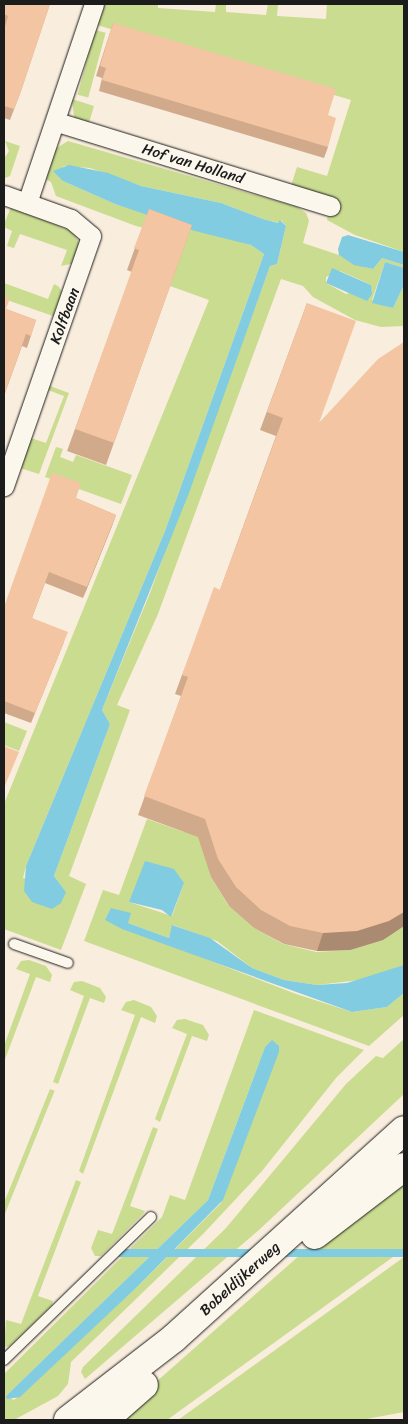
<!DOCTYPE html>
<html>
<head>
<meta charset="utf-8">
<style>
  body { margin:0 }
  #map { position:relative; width:408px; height:1424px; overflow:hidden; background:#f9eddd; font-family:Sriracha,sans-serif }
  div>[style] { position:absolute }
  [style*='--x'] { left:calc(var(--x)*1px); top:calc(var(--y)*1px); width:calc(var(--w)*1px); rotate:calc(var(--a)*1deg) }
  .green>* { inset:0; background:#cadc90; transform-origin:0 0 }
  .water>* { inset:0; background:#81cce1; transform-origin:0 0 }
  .roads { filter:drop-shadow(0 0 1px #1c1c1c) drop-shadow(0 0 1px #1c1c1c) }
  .lane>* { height:10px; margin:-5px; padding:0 5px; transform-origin:5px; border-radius:5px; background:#fbf7ec }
  .street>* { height:19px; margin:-9.5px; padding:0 9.5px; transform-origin:9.5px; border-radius:9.5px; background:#fbf7ec }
  .secondary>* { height:28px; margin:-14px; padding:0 14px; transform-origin:14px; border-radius:14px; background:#fbf7ec }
  .wall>* { inset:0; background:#d1a98b }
  .shaded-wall>* { inset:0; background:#aa8a71 }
  .building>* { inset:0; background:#f3c5a2 }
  span { translate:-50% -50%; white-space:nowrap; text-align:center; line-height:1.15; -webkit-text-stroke:4px #fbf7ec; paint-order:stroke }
  .street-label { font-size:15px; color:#1c1c1c }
  .frame { position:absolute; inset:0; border:5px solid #1c1c1c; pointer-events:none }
</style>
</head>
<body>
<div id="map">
  <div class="green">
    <i style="clip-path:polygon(104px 4px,158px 4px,158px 8px,215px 12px,216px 4px,226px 4px,226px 12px,266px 15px,268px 4px,278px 4px,277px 16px,326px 19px,327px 4px,404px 4px,404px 252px,355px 235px,327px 220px,329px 208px,291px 186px,297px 167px,327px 176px,351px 100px,97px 25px)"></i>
    <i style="left:95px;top:30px;width:11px;height:67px;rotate:15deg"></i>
    <i style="clip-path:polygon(72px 99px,94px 106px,88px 126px,74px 117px)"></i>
    <i style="clip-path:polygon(5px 141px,20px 146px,10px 176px,5px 178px,4px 159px,9px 151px)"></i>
    <i style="clip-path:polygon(evenodd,68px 141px,297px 207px,306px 213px,309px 221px,303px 243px,339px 255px,364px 267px,373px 269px,382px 258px,404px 265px,404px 268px,385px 262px,372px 300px,393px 308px,404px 285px,404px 326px,381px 327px,355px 320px,313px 297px,303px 286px,281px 279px,158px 614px,117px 705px,130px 710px,69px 876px,86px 884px,61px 950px,4px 929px,4px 804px,209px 300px,170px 286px,186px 238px,136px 226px,56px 196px,51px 182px,45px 179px,55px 149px,68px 141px,64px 166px,90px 168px,141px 186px,221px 203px,263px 219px,279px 223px,281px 220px,286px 226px,277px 264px,270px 266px,150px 593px,102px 710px,110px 724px,54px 876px,66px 892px,23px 878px,26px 866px,165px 531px,264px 254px,251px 245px,115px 204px,63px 181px,58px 172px,64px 166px,68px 141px,340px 271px,363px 281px,371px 285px,346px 294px,326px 283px,326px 277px,340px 271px)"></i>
    <i style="clip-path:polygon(11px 207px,74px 232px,80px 246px,75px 263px,61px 266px,67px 250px,20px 234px,14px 248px,7px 246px,12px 231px,4px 227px,4px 224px)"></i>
    <i style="clip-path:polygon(4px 283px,48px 299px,54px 284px,58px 286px,64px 294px,56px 317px,4px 299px)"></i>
    <i style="clip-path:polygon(50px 386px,69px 393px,39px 474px,20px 468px,31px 438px,46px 443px,64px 396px,48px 390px)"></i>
    <i style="clip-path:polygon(56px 447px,63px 449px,60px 457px,73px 462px,76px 455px,132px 475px,121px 504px,45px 477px)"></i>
    <i style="clip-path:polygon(4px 722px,27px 731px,19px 751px,4px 745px)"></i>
    <i style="clip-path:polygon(evenodd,147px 819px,184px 832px,200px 821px,211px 877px,228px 905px,254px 928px,283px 944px,316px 952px,350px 950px,383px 940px,404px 926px,404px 965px,368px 979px,317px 985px,284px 980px,252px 968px,217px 941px,173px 925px,169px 938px,128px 923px,106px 920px,296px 994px,352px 1012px,387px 1007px,404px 993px,404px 1015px,369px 1046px,84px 941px,103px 890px,119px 895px,147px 819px,184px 883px,172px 916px,129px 902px,184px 883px)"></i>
    <i style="clip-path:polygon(29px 960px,46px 966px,52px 975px,50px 982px,36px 977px,4px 1062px,4px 1046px,30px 974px,16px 969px,21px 961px)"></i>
    <i style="clip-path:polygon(82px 981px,100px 988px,106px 997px,104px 1003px,90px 998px,58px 1084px,53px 1082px,84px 996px,70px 990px,74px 982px)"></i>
    <i style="clip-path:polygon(134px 1000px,151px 1007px,157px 1016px,155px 1023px,141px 1017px,83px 1174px,79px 1171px,135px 1015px,121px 1010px,126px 1002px)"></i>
    <i style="clip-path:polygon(evenodd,254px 1010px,364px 1050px,336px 1078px,262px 1171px,203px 1234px,71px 1362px,68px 1384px,58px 1396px,14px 1420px,4px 1420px,4px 1374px,162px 1217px,170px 1195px,185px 1200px,254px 1010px,265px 1047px,264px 1089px,221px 1203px,136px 1288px,14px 1400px,6px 1396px,208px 1200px,265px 1047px)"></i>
    <i style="clip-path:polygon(185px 1019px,203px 1025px,209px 1035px,207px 1041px,192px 1036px,160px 1122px,155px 1119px,187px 1034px,172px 1028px,177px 1020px)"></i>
    <i style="clip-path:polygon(404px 1039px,404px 1094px,260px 1229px,85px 1379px,81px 1372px,83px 1367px,226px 1228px,346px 1084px,376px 1056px,383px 1058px)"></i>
    <i style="left:50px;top:1089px;width:5px;height:134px;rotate:22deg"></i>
    <i style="clip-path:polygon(153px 1127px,158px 1129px,130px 1206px,145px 1211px,143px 1214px,101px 1256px,95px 1256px,91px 1248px,98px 1230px,112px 1234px)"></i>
    <i style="clip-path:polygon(404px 1174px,404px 1249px,167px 1420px,113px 1420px,317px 1240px)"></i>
    <i style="clip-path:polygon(76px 1180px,81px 1182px,38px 1296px,53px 1301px,52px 1305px,10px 1346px,4px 1347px,6px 1320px,21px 1324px)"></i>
    <i style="clip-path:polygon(404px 1257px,404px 1412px,361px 1420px,178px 1420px)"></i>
  </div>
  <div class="water">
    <i style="clip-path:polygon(69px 165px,108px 173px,141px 186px,221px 203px,263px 219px,278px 223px,280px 220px,286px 226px,277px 264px,270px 266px,189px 493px,102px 710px,110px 724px,54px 876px,66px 892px,61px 903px,52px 909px,32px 902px,24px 891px,26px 866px,165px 531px,264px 254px,251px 245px,195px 231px,115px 204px,63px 181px,53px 171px)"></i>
    <i style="clip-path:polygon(348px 235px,404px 252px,404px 265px,382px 258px,373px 269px,354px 265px,339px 255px,338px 249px,342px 237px)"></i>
    <i style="clip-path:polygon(385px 262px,404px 268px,404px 285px,393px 308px,372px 303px)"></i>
    <i style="clip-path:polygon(332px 268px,371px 285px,372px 294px,367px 301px,326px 283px)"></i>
    <i style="clip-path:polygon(145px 861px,174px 869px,184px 883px,171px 917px,162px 910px,129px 902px)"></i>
    <i style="clip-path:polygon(111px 908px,131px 913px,128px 923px,169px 938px,172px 925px,210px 938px,252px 968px,284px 980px,317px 985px,347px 983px,404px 965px,404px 993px,387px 1007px,352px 1012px,122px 929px,105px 920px)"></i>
    <i style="clip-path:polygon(272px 1040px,279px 1046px,279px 1052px,223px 1200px,136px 1288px,20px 1397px,7px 1399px,6px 1396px,208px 1200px,265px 1047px)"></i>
    <i style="left:404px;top:1249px;width:8px;height:292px;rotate:90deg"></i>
  </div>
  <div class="roads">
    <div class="lane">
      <i style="--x:14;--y:944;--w:57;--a:19.4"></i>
      <i style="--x:4;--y:1360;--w:205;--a:-44.2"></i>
    </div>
    <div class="street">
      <i style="--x:57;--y:122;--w:286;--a:17.1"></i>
      <i style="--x:4;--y:195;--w:71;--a:19.7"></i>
      <i style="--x:71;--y:219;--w:26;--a:40"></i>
      <i style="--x:91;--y:236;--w:265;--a:109.2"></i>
      <i style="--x:27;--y:203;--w:210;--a:-71.4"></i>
    </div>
    <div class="secondary">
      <i style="--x:315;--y:1235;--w:112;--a:-37.4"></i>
      <i style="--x:68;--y:1420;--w:134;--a:-37.7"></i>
      <i style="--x:174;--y:1338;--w:310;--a:-42.1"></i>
      <i style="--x:104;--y:1420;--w:53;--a:-41.2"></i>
    </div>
  </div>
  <div class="wall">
    <i style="clip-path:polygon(4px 4px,50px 4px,21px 91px,10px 120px,4px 118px)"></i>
    <i style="clip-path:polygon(113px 23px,328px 115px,328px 147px,324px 158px,99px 91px,102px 78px,96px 76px)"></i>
    <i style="clip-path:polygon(149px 209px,192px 225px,106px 465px,67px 451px,132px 272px,127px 270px)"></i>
    <i style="clip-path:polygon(307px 303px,319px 423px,404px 342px,404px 926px,383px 940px,350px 950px,317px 951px,284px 944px,254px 928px,229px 906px,211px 877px,198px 837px,138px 815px,181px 696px,175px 694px,182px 675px,220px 590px,276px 436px,260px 430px)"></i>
    <i style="clip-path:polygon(6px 309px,36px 320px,27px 348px,22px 346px,4px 396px)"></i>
    <i style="clip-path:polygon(76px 498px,116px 515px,83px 598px,45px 583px,32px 618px,64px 642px,31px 723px,4px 713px,4px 606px)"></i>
  </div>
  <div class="shaded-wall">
    <i style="clip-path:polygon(116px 515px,112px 526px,83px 598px,87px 587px)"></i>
    <i style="clip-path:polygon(404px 912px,404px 926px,383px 940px,350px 950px,317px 951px,323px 933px)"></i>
  </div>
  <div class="building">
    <i style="clip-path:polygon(4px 4px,50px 4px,21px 91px,14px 109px,4px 106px,4px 30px,8px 16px,4px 14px)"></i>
    <i style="clip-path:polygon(113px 23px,336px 89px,328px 115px,336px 118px,328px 147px,102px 80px,106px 68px,100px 66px)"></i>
    <i style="clip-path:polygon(149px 209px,192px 225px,114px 443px,75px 429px,139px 250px,134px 248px)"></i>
    <i style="clip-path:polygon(4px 296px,10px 298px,6px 309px,36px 320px,31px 336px,26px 334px,4px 396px)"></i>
    <i style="clip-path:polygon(307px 303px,356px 321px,319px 423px,378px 359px,404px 342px,404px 912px,389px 921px,357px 931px,323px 933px,290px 926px,261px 910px,236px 887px,218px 859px,205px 819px,144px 796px,188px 677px,182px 675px,214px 587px,220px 590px,283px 418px,267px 412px)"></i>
    <i style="clip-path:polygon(52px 473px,81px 483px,76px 498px,116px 515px,87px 587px,49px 572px,32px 618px,68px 632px,35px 713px,4px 701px,4px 607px)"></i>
    <i style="clip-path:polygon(4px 746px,19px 752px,4px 788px)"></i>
  </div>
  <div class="street-label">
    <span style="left:193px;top:164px;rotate:17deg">Hof van Holland</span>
    <span style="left:65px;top:316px;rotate:-70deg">Kolfbaan</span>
    <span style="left:240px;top:1279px;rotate:-42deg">Bobeldijkerweg</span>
  </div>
  <div class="frame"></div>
</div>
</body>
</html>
